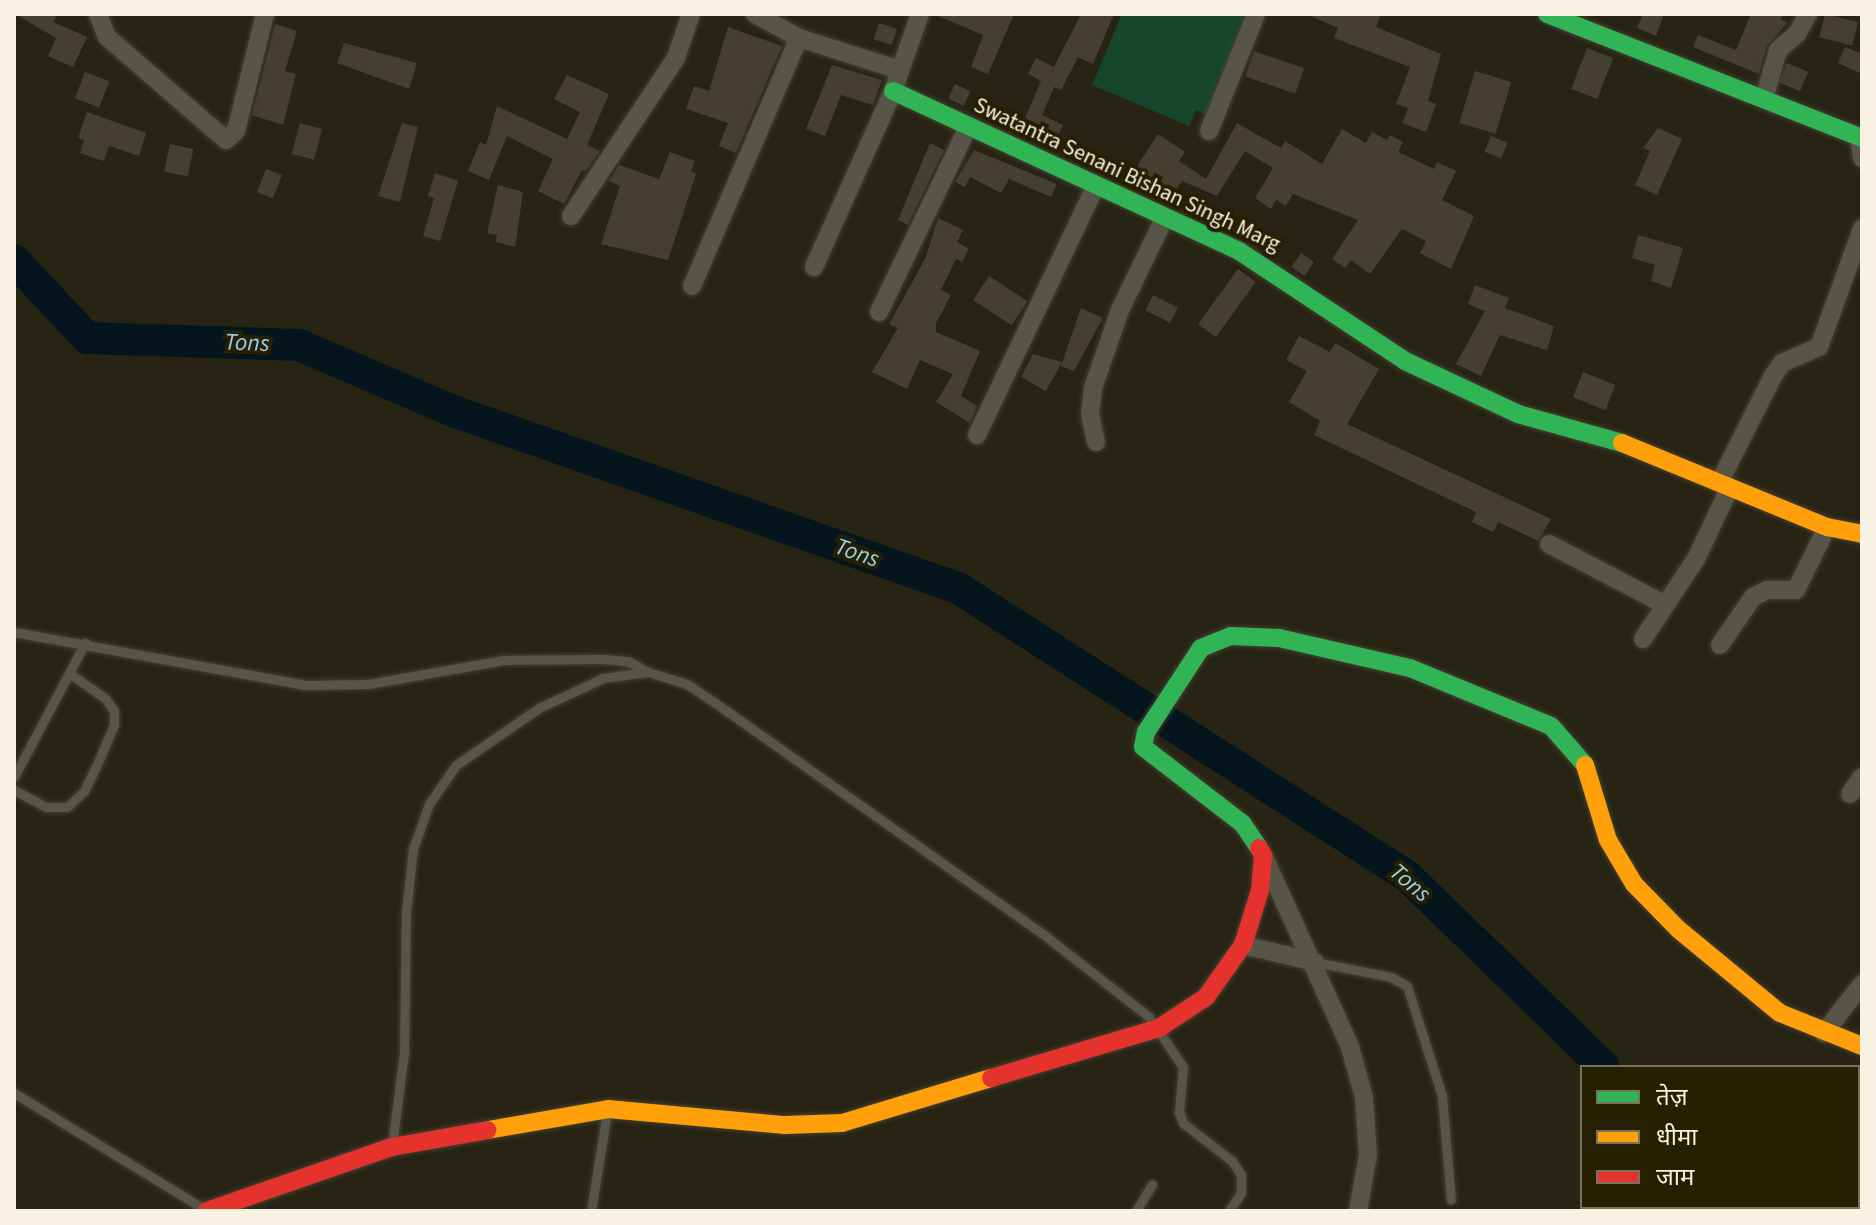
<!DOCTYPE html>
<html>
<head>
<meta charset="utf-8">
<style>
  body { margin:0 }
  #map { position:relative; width:1876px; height:1225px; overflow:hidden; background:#282413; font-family:"Source Sans 3","Noto Sans Devanagari",sans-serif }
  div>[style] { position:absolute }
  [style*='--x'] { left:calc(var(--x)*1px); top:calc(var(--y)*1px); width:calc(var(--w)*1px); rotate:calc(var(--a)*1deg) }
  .green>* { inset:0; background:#16472d }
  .river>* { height:32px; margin:-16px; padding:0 16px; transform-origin:16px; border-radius:16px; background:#04151e }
  .building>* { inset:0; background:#453f30; transform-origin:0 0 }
  .roads { filter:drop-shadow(0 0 2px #433f33) drop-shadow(0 0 2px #433f33) }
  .lane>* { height:9px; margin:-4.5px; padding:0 4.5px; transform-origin:4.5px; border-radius:4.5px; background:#575448 }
  .street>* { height:18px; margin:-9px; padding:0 9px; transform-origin:9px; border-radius:9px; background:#575448 }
  .fast>* { height:18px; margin:-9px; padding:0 9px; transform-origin:9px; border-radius:9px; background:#30b455 }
  .slow>* { height:18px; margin:-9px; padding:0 9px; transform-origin:9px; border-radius:9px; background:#ff9f0a }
  .jam>* { height:18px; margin:-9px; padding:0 9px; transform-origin:9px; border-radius:9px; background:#e5322d }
  span { translate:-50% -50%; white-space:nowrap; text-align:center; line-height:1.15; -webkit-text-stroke:8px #261f02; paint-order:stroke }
  .street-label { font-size:22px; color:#f7f2e1 }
  .water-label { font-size:24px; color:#92cff1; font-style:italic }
  .frame { position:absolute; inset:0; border:16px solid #f7f2e1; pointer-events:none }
  .legend { position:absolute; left:1580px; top:1065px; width:280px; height:144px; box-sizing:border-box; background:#261f02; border:2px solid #7a735b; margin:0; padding:10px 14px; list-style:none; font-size:24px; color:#f7f2e1 }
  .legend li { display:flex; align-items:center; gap:16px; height:40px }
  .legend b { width:40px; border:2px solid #7a735b }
</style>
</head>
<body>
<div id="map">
  <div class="green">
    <i style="clip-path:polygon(1122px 14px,1249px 14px,1207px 115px,1196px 110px,1189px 126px,1092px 85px)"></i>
  </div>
  <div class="river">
    <i style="--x:14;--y:260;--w:107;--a:46.9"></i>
    <i style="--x:87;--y:338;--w:212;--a:1.9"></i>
    <i style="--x:299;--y:345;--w:168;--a:23.2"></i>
    <i style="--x:453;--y:411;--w:535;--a:19.32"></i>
    <i style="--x:958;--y:588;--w:533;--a:32.68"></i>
    <i style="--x:1407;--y:876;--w:274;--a:44.1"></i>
    <i style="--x:1745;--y:1207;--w:6;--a:45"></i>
  </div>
  <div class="building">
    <i style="clip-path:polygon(15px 14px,58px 14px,53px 22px,87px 37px,73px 67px,48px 56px,56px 38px)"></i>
    <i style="clip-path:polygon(933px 14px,1014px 14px,988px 74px,971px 67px,983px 35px)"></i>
    <i style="clip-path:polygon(1081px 14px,1114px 14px,1093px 64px,1078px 57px,1061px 90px,1054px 87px,1042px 115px,1063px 125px,1053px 147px,1022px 125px,1041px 81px,1028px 74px,1036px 58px,1054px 67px)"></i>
    <i style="clip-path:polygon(1306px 14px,1381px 14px,1376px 27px,1441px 54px,1428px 101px,1436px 104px,1426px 132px,1402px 123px,1408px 108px,1396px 104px,1410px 67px,1334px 38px,1338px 28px)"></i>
    <i style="clip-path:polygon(1643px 14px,1664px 14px,1656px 36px,1637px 28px)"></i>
    <i style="clip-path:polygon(1751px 14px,1783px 14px,1781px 20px,1788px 22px,1767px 46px,1759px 74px,1693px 47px,1698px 35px,1736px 50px)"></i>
    <i style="left:1825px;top:14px;width:34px;height:24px;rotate:14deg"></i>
    <i style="left:879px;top:23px;width:19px;height:17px;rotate:18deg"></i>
    <i style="clip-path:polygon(275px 24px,297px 31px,285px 71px,296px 74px,283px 125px,252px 115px)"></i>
    <i style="clip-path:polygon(728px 27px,782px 46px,736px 153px,719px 146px,728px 123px,686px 109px,694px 86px,709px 91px)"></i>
    <i style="clip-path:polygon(344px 43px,417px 63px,409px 89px,337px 63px)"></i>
    <i style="clip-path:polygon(1845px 47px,1862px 54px,1862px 74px,1838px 63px)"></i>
    <i style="left:1587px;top:48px;width:28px;height:44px;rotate:21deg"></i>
    <i style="left:1254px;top:51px;width:53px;height:27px;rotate:19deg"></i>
    <i style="left:1787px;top:63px;width:23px;height:21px;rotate:23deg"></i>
    <i style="clip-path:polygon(832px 65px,882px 80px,873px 105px,841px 95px,825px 136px,806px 129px)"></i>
    <i style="left:1475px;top:71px;width:38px;height:54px;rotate:17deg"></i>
    <i style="left:85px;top:72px;width:26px;height:28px;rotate:21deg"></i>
    <i style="clip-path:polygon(567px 75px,609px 94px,587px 145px,600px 151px,586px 171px,582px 170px,564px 204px,538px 191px,553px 159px,507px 136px,489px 180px,468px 171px,480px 142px,486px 145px,497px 106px,567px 139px,580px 112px,554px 99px)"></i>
    <i style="left:955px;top:84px;width:17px;height:16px;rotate:25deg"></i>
    <i style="clip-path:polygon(87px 112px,146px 133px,139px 156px,109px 146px,104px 161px,80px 153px,84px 140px,78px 138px)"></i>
    <i style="left:300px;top:123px;width:23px;height:32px;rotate:15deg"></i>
    <i style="clip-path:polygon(402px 123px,418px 127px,400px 202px,378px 196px)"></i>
    <i style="clip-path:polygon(1237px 123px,1281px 148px,1285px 141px,1322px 164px,1342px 129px,1366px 143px,1372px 132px,1387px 140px,1390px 135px,1403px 142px,1398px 152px,1434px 169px,1437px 162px,1456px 171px,1442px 200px,1474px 216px,1451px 269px,1420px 253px,1426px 241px,1402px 229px,1370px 274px,1351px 260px,1345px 268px,1332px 259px,1358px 220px,1293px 194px,1286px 206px,1276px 200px,1271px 209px,1255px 198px,1273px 168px,1245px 151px,1217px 196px,1182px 181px,1172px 196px,1134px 171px,1158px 134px,1185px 152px,1179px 161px,1206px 179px)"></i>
    <i style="clip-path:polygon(1658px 128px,1682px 139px,1657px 195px,1635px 185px,1650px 151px,1643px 148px)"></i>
    <i style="left:1491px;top:136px;width:18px;height:17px;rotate:22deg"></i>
    <i style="clip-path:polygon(930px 143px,944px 150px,908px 225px,898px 220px)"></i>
    <i style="left:170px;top:144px;width:24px;height:28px;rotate:12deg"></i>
    <i style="clip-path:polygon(974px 150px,1057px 184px,1051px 197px,1009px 179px,1001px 193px,970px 177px,965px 187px,955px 182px)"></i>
    <i style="clip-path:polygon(670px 152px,695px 161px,691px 171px,696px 174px,668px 260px,601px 244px,620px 186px,609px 181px,619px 165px,659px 179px)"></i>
    <i style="left:266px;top:169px;width:17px;height:25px;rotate:21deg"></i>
    <i style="clip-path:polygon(435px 173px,458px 181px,440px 241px,423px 236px,434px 198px,428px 196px)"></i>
    <i style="clip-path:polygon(498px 185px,523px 192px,515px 247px,496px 242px,497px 235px,487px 233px)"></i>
    <i style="clip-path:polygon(938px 218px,963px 230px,957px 242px,969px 249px,962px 262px,956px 259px,941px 290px,951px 295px,936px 323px,936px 332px,980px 351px,961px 396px,977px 406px,970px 423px,936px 402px,953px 374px,920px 360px,907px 389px,872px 372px,898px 328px,889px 324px,926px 257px)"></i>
    <i style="clip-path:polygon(1638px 235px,1683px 248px,1671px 288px,1651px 281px,1655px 265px,1632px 258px)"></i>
    <i style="left:1301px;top:253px;width:16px;height:17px;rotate:35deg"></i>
    <i style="left:1238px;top:269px;width:22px;height:68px;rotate:36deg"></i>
    <i style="left:989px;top:276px;width:46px;height:29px;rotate:33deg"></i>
    <i style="clip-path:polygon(1475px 285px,1509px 298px,1505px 308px,1554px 326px,1547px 350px,1500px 335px,1481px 376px,1456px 364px,1485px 311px,1468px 304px)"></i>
    <i style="left:1153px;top:295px;width:28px;height:17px;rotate:27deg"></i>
    <i style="clip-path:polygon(1081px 308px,1103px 318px,1074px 371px,1061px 366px)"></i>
    <i style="clip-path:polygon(1299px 336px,1330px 352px,1335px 343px,1379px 369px,1347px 424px,1551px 519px,1538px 541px,1498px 522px,1493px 532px,1472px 522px,1476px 512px,1314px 435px,1320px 421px,1289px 402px,1307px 371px,1286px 360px)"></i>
    <i style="clip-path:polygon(1033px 354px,1062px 362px,1046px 391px,1021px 377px)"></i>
    <i style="left:1583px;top:372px;width:35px;height:27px;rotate:22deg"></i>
  </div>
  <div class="roads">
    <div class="lane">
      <i style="--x:14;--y:632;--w:298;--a:10.3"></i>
      <i style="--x:307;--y:685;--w:61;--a:-0.9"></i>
      <i style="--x:368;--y:684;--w:138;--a:-10"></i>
      <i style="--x:504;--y:660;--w:99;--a:-0.6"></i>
      <i style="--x:603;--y:659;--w:25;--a:5"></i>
      <i style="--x:628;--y:661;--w:23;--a:29"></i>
      <i style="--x:14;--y:777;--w:152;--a:-62.1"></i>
      <i style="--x:14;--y:790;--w:36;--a:28"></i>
      <i style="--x:46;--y:807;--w:21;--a:0"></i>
      <i style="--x:67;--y:807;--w:23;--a:-43"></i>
      <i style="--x:84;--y:791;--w:34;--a:-64"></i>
      <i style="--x:99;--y:760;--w:38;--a:-67"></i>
      <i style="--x:114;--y:725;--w:14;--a:-90"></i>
      <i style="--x:114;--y:711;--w:14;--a:-124"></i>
      <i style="--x:106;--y:699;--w:45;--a:-144.9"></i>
      <i style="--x:1315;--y:962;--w:77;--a:11.2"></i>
      <i style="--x:1391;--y:977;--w:18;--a:29"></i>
      <i style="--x:1407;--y:986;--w:115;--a:72.3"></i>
      <i style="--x:1442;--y:1096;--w:104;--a:85.1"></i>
      <i style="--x:14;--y:1093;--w:223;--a:31.4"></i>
      <i style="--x:392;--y:1145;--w:94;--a:-82.6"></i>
      <i style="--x:404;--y:1052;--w:140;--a:-89.2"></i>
      <i style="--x:406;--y:912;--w:63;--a:-83.7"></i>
      <i style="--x:413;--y:849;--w:48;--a:-70.4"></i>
      <i style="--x:429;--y:804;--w:47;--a:-55.3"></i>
      <i style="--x:456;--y:765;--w:101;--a:-34.5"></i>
      <i style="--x:539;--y:708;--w:71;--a:-25.1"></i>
      <i style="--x:603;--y:678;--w:45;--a:-7.6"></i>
      <i style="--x:648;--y:672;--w:41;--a:17.1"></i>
      <i style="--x:687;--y:684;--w:32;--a:34"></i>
      <i style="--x:714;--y:702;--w:409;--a:35.2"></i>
      <i style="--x:1048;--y:938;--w:128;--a:38"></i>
      <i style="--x:1149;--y:1017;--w:60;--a:55.8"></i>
      <i style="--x:1183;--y:1067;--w:45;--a:95.1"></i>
      <i style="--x:1179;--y:1112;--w:12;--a:70"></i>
      <i style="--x:1183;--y:1123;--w:62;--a:37.8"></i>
      <i style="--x:1232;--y:1161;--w:17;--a:57"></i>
      <i style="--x:1241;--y:1175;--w:18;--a:90"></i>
      <i style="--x:1241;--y:1193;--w:22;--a:124"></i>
      <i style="--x:591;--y:1211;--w:100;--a:-80.8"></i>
      <i style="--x:1136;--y:1211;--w:31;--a:-59"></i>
    </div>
    <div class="street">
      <i style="--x:98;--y:14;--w:25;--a:69"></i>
      <i style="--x:107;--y:37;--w:157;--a:40.9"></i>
      <i style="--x:226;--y:140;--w:13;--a:-42"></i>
      <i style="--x:236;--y:131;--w:121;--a:-76.1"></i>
      <i style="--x:755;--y:14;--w:50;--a:28.6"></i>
      <i style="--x:799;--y:38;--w:106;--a:17.6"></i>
      <i style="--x:1764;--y:99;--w:51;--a:-74.1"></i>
      <i style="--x:1778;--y:50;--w:25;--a:-40"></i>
      <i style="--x:1797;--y:34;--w:23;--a:-61"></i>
      <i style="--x:1209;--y:131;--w:126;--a:-68.1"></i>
      <i style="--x:1859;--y:137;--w:21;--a:82"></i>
      <i style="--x:571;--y:216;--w:190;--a:-56.4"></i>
      <i style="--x:676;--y:58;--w:46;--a:-71.2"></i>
      <i style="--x:814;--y:267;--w:193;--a:-65.8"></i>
      <i style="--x:893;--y:91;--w:82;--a:-70.7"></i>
      <i style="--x:692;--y:286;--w:270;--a:-66.7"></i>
      <i style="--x:879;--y:312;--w:205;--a:-64.3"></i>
      <i style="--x:977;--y:435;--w:274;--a:-64.5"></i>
      <i style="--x:1096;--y:442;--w:29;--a:-102"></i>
      <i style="--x:1090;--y:414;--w:26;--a:-83"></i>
      <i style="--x:1093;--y:388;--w:83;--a:-70.9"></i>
      <i style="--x:1120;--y:310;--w:103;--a:-64.2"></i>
      <i style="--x:1720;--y:481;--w:118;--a:-63.2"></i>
      <i style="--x:1773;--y:376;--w:16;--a:-55"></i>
      <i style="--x:1782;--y:363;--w:40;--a:-23.4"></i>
      <i style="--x:1819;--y:347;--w:126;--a:-70"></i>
      <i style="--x:1549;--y:544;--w:130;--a:27.6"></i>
      <i style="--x:1643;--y:639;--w:98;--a:-56.6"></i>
      <i style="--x:1697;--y:557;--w:77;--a:-64.8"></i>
      <i style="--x:1720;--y:645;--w:58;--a:-55.5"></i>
      <i style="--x:1753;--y:597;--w:16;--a:-27"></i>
      <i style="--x:1767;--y:590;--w:29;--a:0"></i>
      <i style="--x:1796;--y:590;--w:70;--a:-63.8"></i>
      <i style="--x:1850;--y:794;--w:21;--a:-55"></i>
      <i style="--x:1264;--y:857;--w:209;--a:65.6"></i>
      <i style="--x:1350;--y:1047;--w:52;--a:74.4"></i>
      <i style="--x:1364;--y:1097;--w:58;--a:86.1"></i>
      <i style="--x:1368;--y:1155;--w:57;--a:100.1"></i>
      <i style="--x:1243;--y:945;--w:74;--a:13.3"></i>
      <i style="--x:1824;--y:1033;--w:62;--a:-52.2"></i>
    </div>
    <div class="fast">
      <i style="--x:1547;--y:14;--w:339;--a:21.5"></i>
      <i style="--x:893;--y:91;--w:381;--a:24.8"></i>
      <i style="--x:1239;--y:251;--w:199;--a:33.5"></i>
      <i style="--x:1405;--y:361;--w:125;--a:25.1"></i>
      <i style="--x:1518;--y:414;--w:108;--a:15.6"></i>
      <i style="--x:1259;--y:848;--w:29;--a:-124"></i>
      <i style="--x:1243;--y:824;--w:126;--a:-142.4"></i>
      <i style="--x:1143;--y:747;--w:15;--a:-79"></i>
      <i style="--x:1146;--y:732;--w:100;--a:-56.8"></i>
      <i style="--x:1201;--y:648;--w:32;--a:-22"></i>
      <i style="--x:1231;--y:636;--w:48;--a:2.4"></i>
      <i style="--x:1279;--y:638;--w:134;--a:12.9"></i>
      <i style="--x:1410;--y:668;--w:152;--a:22.4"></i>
      <i style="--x:1551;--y:726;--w:52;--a:48.9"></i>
    </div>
    <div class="slow">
      <i style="--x:1622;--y:443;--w:222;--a:22.3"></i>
      <i style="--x:1827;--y:527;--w:36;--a:11"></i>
      <i style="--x:1585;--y:765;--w:78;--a:73"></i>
      <i style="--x:1608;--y:840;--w:51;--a:59.4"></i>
      <i style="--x:1634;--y:884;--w:63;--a:45.6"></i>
      <i style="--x:1678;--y:929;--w:132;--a:39.5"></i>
      <i style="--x:1780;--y:1013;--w:88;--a:21.9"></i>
      <i style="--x:488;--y:1130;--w:122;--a:-9.9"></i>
      <i style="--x:608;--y:1109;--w:178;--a:5.2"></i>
      <i style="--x:785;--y:1125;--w:57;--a:-2"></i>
      <i style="--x:842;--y:1123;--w:156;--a:-16.8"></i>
    </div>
    <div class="jam">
      <i style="--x:991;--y:1078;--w:175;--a:-16.6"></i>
      <i style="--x:1159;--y:1028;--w:56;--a:-33.4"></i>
      <i style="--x:1206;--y:997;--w:64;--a:-54.6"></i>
      <i style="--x:1243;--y:945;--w:58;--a:-72.8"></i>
      <i style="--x:1260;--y:890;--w:35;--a:-85"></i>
      <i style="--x:1263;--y:855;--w:8;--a:-120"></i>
      <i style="--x:207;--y:1211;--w:196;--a:-19.1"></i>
      <i style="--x:392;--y:1147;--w:97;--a:-10"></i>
    </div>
  </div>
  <div class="street-label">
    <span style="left:1127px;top:175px;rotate:25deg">Swatantra Senani Bishan Singh Marg</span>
  </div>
  <div class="water-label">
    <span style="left:247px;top:343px;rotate:2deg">Tons</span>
    <span style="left:857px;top:553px;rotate:19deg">Tons</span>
    <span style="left:1410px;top:883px;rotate:40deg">Tons</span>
  </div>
  <div class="frame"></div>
  <ul class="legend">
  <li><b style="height:10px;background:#30b455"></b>तेज़</li>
  <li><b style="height:10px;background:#ff9f0a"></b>धीमा</li>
  <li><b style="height:10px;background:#e5322d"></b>जाम</li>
  </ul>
</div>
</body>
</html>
